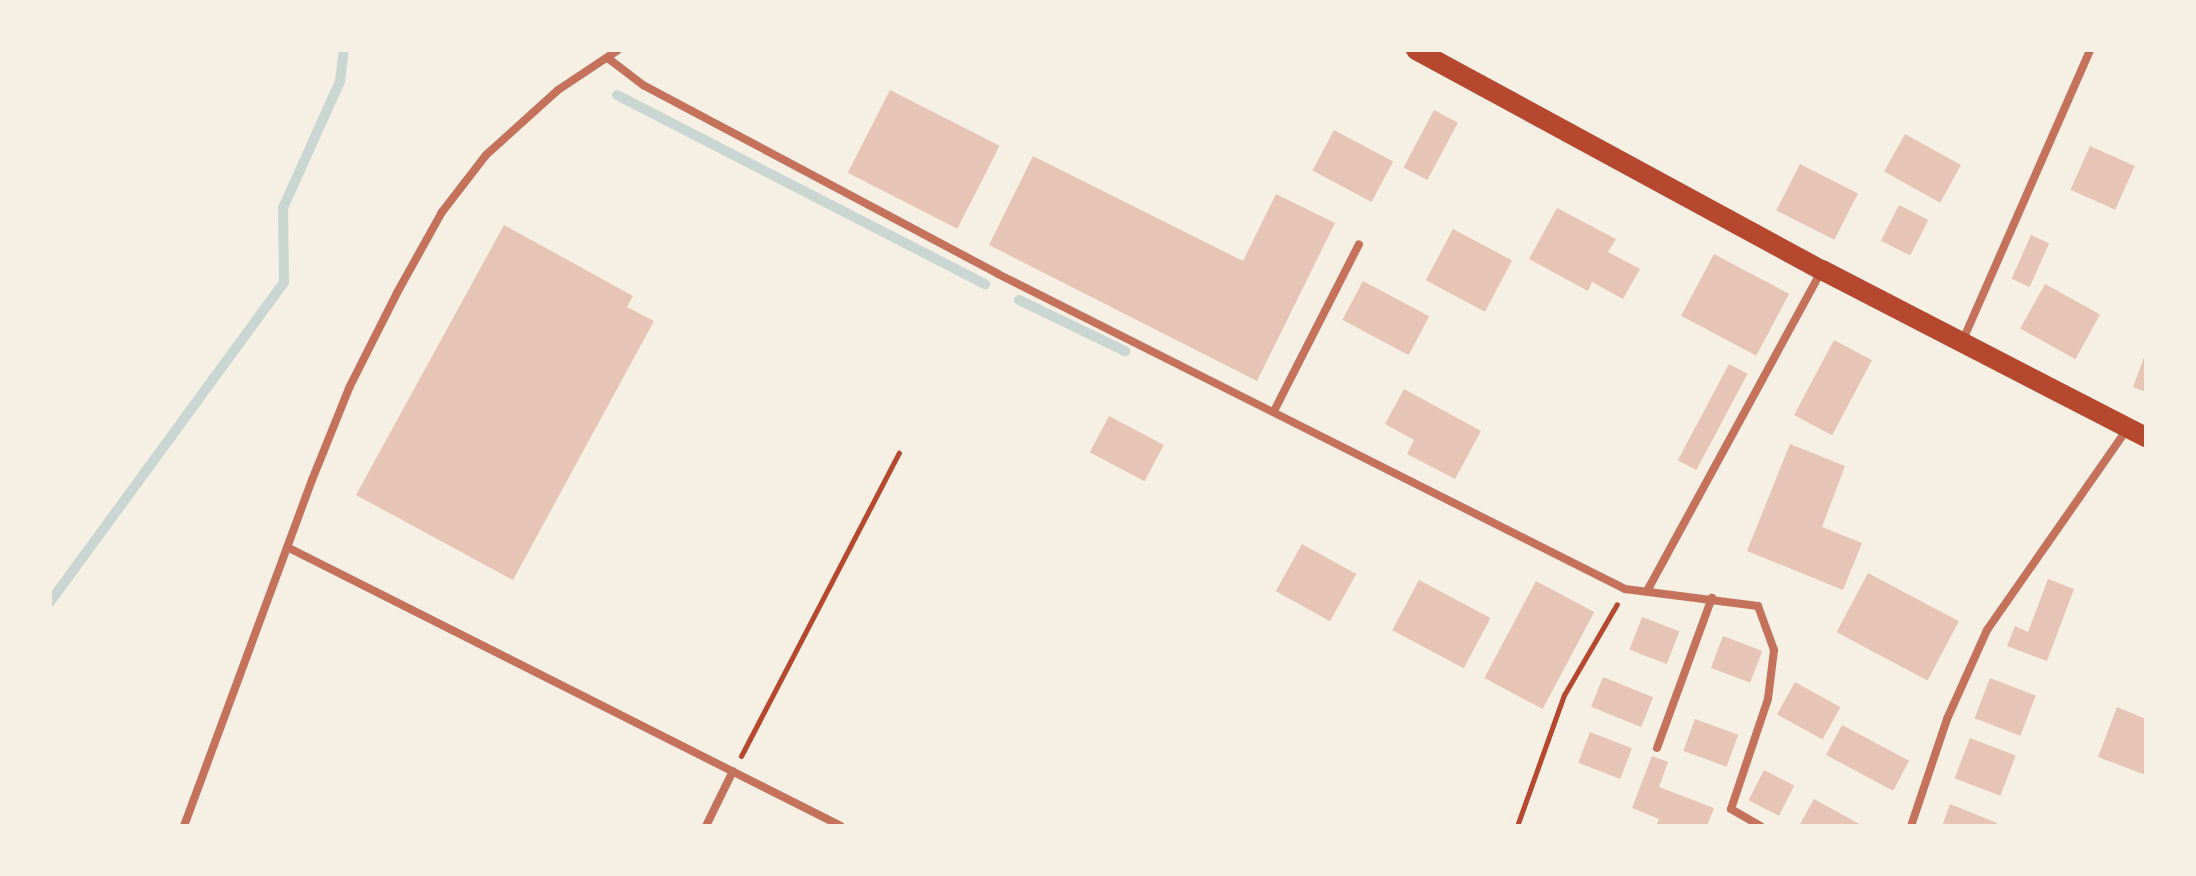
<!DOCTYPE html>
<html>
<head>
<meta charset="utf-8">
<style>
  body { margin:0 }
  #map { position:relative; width:2196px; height:876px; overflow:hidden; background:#f6efe4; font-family:Spectral,serif }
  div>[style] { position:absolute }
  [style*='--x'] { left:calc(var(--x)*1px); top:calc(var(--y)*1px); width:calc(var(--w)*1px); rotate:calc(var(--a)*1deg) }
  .stream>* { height:10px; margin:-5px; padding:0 5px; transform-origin:5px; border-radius:5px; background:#c9d6d2 }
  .building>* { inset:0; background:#e6c5b7; transform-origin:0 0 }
  .path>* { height:5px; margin:-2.5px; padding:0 2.5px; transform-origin:2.5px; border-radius:2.5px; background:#b5482f }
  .minor>* { height:8px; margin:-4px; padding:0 4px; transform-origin:4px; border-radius:4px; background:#c5725c }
  .primary>* { height:20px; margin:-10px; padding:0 10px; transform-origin:10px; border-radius:10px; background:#b5482f }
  span { translate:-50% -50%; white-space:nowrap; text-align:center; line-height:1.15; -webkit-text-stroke:8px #f6efe4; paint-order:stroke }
  .frame { position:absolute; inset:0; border:52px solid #f6efe4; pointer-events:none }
</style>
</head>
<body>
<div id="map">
  <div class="stream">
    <i style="--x:617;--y:95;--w:414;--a:27.2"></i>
    <i style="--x:1019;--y:300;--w:118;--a:25.7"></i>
    <i style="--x:50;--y:602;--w:396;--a:-53.8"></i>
    <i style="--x:284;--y:282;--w:74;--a:-90.8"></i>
    <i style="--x:283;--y:208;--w:139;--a:-65.8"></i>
    <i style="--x:340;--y:81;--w:31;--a:-83"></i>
  </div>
  <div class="building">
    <i style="left:890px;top:90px;width:123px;height:93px;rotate:27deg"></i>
    <i style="left:1434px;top:110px;width:27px;height:65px;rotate:28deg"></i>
    <i style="left:1334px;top:130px;width:67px;height:46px;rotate:28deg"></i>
    <i style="left:1905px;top:134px;width:64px;height:43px;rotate:29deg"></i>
    <i style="left:2090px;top:146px;width:49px;height:48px;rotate:24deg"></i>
    <i style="clip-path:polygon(1033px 156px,1243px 261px,1276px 194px,1335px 223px,1257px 381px,989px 245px)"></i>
    <i style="left:1800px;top:164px;width:65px;height:52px;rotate:27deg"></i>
    <i style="left:1899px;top:205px;width:33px;height:40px;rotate:27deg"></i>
    <i style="clip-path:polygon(1557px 208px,1616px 239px,1608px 252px,1640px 269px,1623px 299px,1592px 282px,1588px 291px,1529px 259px)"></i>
    <i style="clip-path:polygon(504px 225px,633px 296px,627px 307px,654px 321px,513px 580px,356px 495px)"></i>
    <i style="left:1453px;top:229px;width:67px;height:58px;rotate:28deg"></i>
    <i style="left:2031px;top:235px;width:20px;height:48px;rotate:24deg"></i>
    <i style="left:1714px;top:254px;width:85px;height:70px;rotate:28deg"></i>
    <i style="left:1363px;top:281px;width:75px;height:44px;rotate:28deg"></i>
    <i style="left:2045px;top:284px;width:63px;height:51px;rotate:29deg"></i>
    <i style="left:1834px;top:340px;width:43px;height:85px;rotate:28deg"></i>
    <i style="clip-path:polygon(2146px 352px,2146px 392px,2133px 387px)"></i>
    <i style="left:1729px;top:364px;width:21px;height:109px;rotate:28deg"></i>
    <i style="clip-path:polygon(1404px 389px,1481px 431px,1455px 479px,1407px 454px,1414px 440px,1385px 424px)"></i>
    <i style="left:1109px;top:416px;width:62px;height:41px;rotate:28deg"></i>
    <i style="clip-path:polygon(1790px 444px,1845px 466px,1822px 527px,1862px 543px,1843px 590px,1747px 551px)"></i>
    <i style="left:1302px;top:544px;width:62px;height:54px;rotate:29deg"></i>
    <i style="left:1868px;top:573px;width:103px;height:67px;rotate:28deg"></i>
    <i style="clip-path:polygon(2048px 579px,2074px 589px,2047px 661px,2007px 646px,2015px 626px,2028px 632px)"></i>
    <i style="left:1419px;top:580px;width:81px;height:57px;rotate:28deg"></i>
    <i style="left:1536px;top:581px;width:66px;height:110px;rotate:28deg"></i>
    <i style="left:1642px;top:617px;width:40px;height:35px;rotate:21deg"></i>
    <i style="left:1723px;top:636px;width:42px;height:34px;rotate:21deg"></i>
    <i style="left:1603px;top:677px;width:54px;height:32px;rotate:22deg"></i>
    <i style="left:1990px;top:678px;width:49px;height:43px;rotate:21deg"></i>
    <i style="left:1795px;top:682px;width:52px;height:37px;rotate:29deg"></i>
    <i style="clip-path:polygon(2117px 707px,2146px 719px,2146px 775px,2098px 757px)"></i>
    <i style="left:1695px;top:719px;width:46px;height:34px;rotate:20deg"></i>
    <i style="left:1842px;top:725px;width:76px;height:34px;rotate:28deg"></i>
    <i style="left:1590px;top:732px;width:45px;height:33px;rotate:21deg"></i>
    <i style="left:1970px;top:738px;width:49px;height:43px;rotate:21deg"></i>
    <i style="clip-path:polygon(1652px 756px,1668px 762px,1659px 787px,1714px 808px,1707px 826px,1656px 826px,1659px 819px,1632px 808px)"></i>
    <i style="left:1764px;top:770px;width:34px;height:34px;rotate:27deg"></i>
    <i style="clip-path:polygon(1814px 799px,1863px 826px,1799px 826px)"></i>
    <i style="clip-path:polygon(1950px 804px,1997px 823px,1996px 826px,1942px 826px)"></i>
  </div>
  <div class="path">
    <i style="--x:741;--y:756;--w:342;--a:-62.5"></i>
    <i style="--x:1517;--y:826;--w:139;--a:-70.3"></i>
    <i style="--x:1564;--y:695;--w:105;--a:-59.8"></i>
  </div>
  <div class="minor">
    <i style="--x:609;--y:59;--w:43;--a:37.4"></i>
    <i style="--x:643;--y:85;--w:402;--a:28"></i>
    <i style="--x:998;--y:274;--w:702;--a:26.67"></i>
    <i style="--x:1625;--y:589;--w:134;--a:7.3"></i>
    <i style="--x:1758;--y:606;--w:47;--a:70"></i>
    <i style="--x:1774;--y:650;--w:49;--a:97"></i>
    <i style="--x:1768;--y:699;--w:116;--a:108.6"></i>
    <i style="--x:1731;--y:809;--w:34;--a:30"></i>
    <i style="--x:1962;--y:342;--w:319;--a:-66.3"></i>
    <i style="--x:1274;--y:411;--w:187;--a:-63"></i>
    <i style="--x:287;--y:547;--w:620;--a:26.73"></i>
    <i style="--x:1647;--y:591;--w:366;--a:-61.4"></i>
    <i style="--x:1657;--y:748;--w:160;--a:-69.9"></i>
    <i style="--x:184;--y:826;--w:369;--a:-69.7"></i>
    <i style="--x:312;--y:480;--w:101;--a:-68"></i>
    <i style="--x:350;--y:386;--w:106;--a:-63.2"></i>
    <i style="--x:398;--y:291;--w:90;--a:-60.9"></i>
    <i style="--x:442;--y:212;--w:72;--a:-52.3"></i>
    <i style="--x:486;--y:155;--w:97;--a:-42.1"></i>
    <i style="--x:558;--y:90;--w:72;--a:-33.7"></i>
    <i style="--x:706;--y:826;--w:61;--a:-63.9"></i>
    <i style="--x:1911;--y:826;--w:113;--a:-71.4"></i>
    <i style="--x:1947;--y:719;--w:98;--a:-65.8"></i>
    <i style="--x:1987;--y:630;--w:245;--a:-55.1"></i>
  </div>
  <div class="primary">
    <i style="--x:1416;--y:50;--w:462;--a:28.5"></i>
    <i style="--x:1822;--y:270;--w:365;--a:27.3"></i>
  </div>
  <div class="frame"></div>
</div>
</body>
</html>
